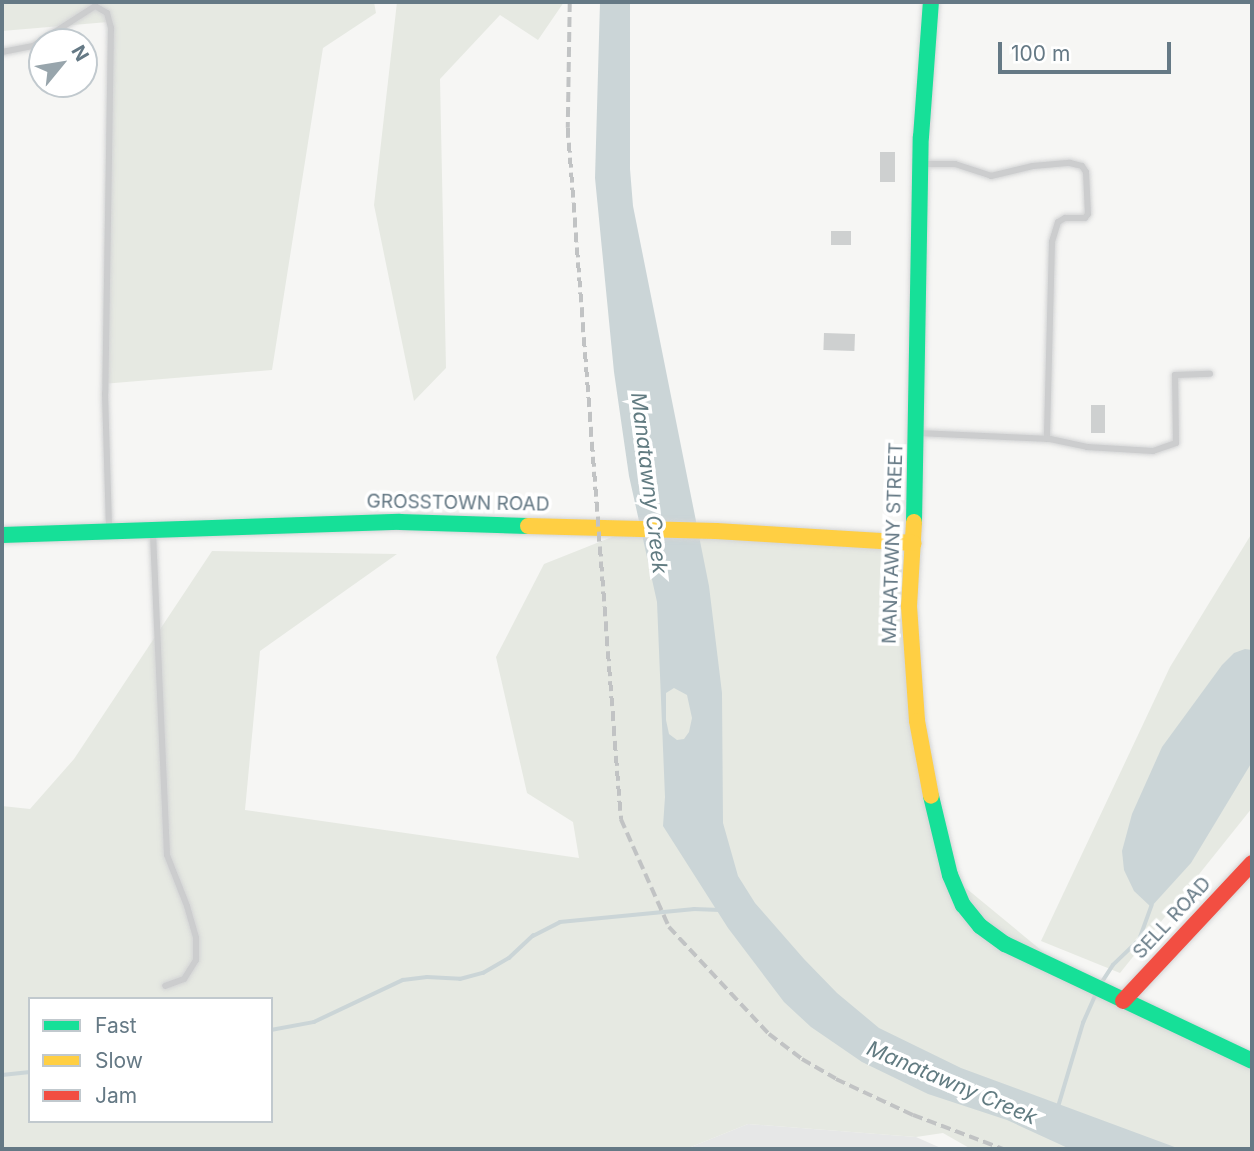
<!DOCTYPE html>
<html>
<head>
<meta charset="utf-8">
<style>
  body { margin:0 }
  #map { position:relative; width:1254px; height:1151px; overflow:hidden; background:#f6f6f4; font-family:Inter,sans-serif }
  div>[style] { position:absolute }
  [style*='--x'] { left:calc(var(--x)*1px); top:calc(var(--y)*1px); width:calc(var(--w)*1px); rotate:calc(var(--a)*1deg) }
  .built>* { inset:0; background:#e6e7e7 }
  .green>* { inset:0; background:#e6e9e2 }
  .water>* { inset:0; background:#cbd5d7 }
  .stream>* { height:3.5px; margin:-1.75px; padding:0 1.75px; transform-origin:1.75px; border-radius:1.75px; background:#cbd5d7 }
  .building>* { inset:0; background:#ced0d0; transform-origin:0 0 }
  .roads { filter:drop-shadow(0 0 2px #d3d4d5) drop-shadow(0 0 2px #d3d4d5) }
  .lane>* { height:6px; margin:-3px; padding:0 3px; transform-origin:3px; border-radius:3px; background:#cccdce }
  .fast>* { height:16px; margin:-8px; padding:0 8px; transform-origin:8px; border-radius:8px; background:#16e098 }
  .slow>* { height:16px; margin:-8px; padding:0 8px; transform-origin:8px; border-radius:8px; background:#ffcf43 }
  .jam>* { height:16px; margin:-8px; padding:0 8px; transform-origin:8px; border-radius:8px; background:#f24e42 }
  .rail>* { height:3.5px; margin-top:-1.75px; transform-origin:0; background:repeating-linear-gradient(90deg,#c1c3c4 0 10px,transparent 0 15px) }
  span { translate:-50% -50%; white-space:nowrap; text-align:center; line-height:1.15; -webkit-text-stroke:7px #fff; paint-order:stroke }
  .street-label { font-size:19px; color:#657985 }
  .water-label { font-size:21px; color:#617b81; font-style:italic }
  .frame { position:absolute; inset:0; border:4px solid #657985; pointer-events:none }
  .legend { position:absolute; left:28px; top:997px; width:245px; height:126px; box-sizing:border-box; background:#fff; border:2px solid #c1c9ce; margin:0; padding:9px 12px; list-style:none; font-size:21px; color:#657985 }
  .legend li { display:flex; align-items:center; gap:14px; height:35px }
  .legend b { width:35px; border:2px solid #c1c9ce }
  .north { position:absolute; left:28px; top:28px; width:70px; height:70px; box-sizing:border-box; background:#fff; border:2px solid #c1c9ce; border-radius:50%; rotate:60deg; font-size:19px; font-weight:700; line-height:28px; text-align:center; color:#657985 }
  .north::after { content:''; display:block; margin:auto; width:24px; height:32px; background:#98a5ac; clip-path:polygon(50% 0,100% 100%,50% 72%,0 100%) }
  .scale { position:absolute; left:998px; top:42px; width:173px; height:32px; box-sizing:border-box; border:4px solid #657985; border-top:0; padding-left:9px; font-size:21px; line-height:24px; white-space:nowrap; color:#657985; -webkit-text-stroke:5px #fff; paint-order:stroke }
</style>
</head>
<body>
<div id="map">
  <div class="built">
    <i style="clip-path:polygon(748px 1124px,916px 1137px,943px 1149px,686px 1149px)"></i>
  </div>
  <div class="green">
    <i style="clip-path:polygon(2px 2px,374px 2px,376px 13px,323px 48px,272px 370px,102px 384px,108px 22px,2px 31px)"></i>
    <i style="clip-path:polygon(397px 2px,564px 2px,538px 40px,500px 15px,440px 79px,446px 368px,414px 401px,374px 205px)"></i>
    <i style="clip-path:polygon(evenodd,632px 529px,914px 543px,917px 721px,950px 875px,1075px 978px,1252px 1065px,1252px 1149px,971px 1149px,943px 1133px,916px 1137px,748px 1124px,686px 1149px,2px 1149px,2px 806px,30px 809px,74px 759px,212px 551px,397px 554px,260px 651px,245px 810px,579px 858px,573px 822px,527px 793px,496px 657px,544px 564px,632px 529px,30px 999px,271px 999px,271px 1121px,30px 1121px,30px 999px)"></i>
    <i style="clip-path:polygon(1252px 533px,1252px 808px,1120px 973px,1041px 941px,1170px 667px)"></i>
  </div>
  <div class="water">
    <i style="clip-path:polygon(evenodd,600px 2px,630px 2px,630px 169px,633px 206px,709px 586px,722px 693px,723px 823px,738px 876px,755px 903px,804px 959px,837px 993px,879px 1028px,961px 1068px,1180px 1149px,1070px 1149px,1007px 1120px,928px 1094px,862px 1062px,811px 1027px,784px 1002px,728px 928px,663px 826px,665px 797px,657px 602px,629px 476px,614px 372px,595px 178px,600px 2px,674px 688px,687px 695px,692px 718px,689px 732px,684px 739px,677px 740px,669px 734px,666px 720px,666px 693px,674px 688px)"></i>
    <i style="clip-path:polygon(1245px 649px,1252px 650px,1252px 762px,1191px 863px,1151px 907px,1134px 891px,1124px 870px,1122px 851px,1132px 814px,1162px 747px,1222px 665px,1234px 653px)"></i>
  </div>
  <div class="stream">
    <i style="--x:1102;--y:982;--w:20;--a:-57"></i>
    <i style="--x:1113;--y:965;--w:36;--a:-44"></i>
    <i style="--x:1139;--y:940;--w:37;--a:-70"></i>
    <i style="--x:271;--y:1030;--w:44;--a:-10.5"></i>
    <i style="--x:314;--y:1022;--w:98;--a:-25.3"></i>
    <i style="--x:403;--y:980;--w:24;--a:-7"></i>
    <i style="--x:427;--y:977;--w:33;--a:3"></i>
    <i style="--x:460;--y:979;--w:24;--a:-15"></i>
    <i style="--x:483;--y:973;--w:30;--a:-30"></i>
    <i style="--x:509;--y:958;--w:33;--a:-43"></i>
    <i style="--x:533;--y:936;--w:30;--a:-27"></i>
    <i style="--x:560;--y:922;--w:135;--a:-5.5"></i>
    <i style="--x:694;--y:909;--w:26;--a:2"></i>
    <i style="--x:2;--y:1075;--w:28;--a:-6"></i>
    <i style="--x:1058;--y:1107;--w:88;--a:-73.4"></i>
    <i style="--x:1083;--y:1023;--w:34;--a:-66"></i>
  </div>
  <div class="building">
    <i style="left:880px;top:152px;width:15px;height:30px"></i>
    <i style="left:831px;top:231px;width:20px;height:14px"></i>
    <i style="left:824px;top:333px;width:31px;height:17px;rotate:2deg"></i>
    <i style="left:1091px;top:405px;width:14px;height:28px"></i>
  </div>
  <div class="roads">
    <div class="lane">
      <i style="--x:2;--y:52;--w:32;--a:-11"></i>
      <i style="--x:33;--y:46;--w:74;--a:-32.8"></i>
      <i style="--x:95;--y:6;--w:14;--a:30"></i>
      <i style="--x:107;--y:13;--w:16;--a:75"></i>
      <i style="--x:111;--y:28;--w:365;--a:90.9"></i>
      <i style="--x:105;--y:393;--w:137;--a:88.3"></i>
      <i style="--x:923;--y:164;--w:32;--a:0"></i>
      <i style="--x:955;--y:164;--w:38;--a:18"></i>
      <i style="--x:991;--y:176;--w:43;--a:-13.4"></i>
      <i style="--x:1033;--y:166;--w:37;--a:-5"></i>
      <i style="--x:1070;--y:163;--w:12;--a:14"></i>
      <i style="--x:1082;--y:166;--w:7;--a:56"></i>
      <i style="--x:1086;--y:172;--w:42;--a:87.3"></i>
      <i style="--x:1088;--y:214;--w:5;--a:127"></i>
      <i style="--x:1085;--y:218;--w:20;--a:180"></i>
      <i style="--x:1065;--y:218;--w:8;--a:150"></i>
      <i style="--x:1058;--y:222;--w:21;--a:107"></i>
      <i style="--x:1052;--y:242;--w:197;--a:91.5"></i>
      <i style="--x:918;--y:433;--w:132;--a:2.6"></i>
      <i style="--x:1050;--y:439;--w:38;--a:12"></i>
      <i style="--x:1087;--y:447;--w:66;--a:3.5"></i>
      <i style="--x:1153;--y:451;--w:24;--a:-19"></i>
      <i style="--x:1176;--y:443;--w:68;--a:-90.8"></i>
      <i style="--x:1175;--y:375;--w:35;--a:-2"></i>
      <i style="--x:153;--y:534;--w:321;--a:87.5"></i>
      <i style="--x:167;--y:855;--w:55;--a:68.6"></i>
      <i style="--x:187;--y:906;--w:33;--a:74"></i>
      <i style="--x:196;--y:938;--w:22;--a:90"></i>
      <i style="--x:196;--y:960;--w:22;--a:122"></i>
      <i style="--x:184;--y:979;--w:20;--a:160"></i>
    </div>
    <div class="fast">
      <i style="--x:914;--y:522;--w:385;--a:-89"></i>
      <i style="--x:921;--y:137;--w:135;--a:-85.8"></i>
      <i style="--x:2;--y:535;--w:398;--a:-1.9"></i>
      <i style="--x:400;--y:522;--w:128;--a:1.8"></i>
      <i style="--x:931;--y:796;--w:81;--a:76.5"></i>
      <i style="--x:950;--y:875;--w:33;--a:67"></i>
      <i style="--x:963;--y:905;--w:27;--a:51"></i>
      <i style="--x:980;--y:926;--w:31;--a:36"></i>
      <i style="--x:1005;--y:944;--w:273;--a:25.3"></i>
    </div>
    <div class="slow">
      <i style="--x:914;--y:522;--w:84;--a:93.4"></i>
      <i style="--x:909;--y:606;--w:115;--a:86"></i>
      <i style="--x:917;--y:721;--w:76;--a:79.4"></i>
      <i style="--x:528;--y:526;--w:188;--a:1.5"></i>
      <i style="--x:716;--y:531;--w:198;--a:3.5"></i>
    </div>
    <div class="jam">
      <i style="--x:1123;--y:1001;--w:189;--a:-46.9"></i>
    </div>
  </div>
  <div class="rail">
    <i style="--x:570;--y:2;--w:126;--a:90.9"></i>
    <i style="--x:568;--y:128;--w:693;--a:85.61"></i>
    <i style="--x:621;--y:819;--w:118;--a:66"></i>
    <i style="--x:669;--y:927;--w:146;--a:46.9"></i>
    <i style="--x:769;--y:1034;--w:41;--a:37.1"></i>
    <i style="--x:802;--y:1059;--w:39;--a:30"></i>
    <i style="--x:836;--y:1079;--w:85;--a:25.1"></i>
    <i style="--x:913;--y:1115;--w:96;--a:20.7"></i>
  </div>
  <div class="street-label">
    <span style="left:458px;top:503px;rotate:1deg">GROSSTOWN ROAD</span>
    <span style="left:893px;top:543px;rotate:-88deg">MANATAWNY STREET</span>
    <span style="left:1172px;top:918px;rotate:-47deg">SELL ROAD</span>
  </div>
  <div class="water-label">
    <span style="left:649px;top:483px;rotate:83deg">Manatawny Creek</span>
    <span style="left:952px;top:1083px;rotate:23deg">Manatawny Creek</span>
  </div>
  <div class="frame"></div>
  <ul class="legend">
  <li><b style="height:9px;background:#16e098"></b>Fast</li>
  <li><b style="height:9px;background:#ffcf43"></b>Slow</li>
  <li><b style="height:9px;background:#f24e42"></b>Jam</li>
  </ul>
  <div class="north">N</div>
  <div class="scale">100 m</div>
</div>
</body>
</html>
